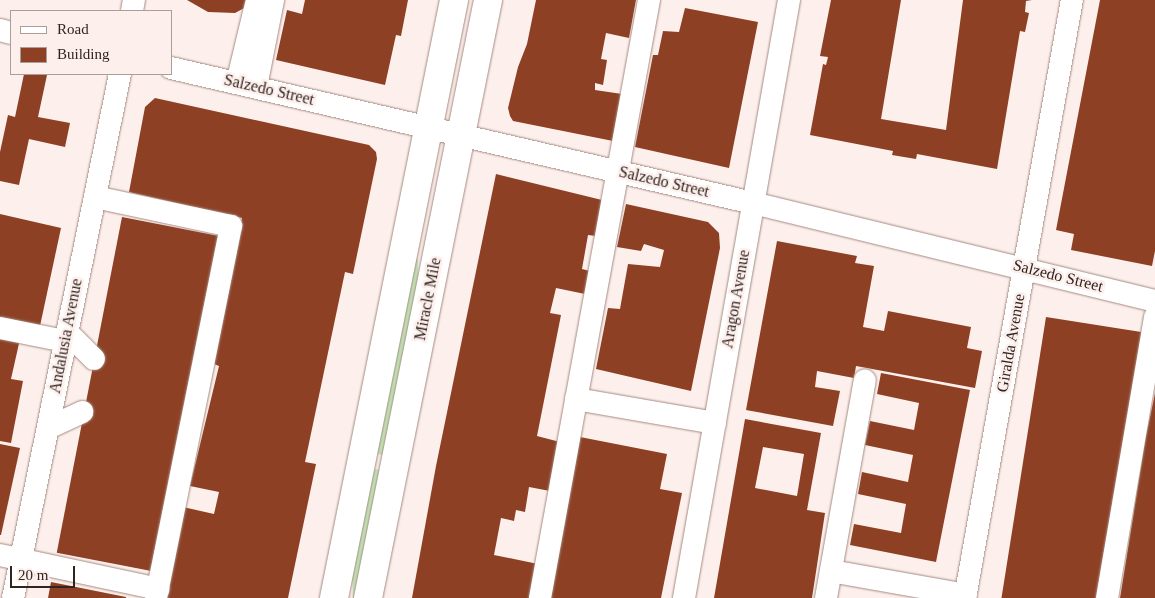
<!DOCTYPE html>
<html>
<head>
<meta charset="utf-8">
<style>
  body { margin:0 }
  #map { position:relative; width:1155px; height:598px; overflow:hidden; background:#fdf0ec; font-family:Georgia,serif }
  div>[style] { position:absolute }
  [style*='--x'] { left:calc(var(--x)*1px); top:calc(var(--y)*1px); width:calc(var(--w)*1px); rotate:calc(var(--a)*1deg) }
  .green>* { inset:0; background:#c1e7b7 }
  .building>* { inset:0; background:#8d4024; transform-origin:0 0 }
  .roads { filter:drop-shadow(0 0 1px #a68a80) drop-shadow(0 0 1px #a68a80) }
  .minor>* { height:22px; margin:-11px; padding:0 11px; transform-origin:11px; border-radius:11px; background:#fff }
  .major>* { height:28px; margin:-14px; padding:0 14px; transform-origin:14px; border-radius:14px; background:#fff }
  span { translate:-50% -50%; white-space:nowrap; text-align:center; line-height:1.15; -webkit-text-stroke:5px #fdf0ec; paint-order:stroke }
  .street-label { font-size:16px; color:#302420 }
  .legend { position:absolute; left:10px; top:10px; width:162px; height:65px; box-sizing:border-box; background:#fdf0ec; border:1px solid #ab9e9a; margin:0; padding:6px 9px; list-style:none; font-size:15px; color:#302420 }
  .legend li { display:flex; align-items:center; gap:10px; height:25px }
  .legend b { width:25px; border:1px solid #ab9e9a }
  .scale { position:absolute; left:10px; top:566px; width:65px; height:22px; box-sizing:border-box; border:2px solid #302420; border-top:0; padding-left:6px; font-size:15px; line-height:18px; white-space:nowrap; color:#302420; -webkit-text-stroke:4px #fdf0ec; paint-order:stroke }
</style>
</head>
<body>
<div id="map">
  <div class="green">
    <i style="clip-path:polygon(415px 258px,418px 259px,418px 288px,385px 456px,375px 453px)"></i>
    <i style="clip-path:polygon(373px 469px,382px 470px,356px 598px,353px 598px,352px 570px)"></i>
  </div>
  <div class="building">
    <i style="clip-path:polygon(187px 0,259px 0,235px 13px,208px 12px)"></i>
    <i style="clip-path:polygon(305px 0,408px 0,401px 36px,396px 35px,385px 85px,276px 60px,287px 10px,302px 14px)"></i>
    <i style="clip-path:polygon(536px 0,636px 0,629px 38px,606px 33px,601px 59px,607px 60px,603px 85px,595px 83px,595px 90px,622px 94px,613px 141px,513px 121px,510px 116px,508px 108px,518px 67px,527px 44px)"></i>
    <i style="clip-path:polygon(831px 0,901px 0,881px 119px,946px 130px,963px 0,1032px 0,1026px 1px,1025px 12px,1029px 13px,1025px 32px,1020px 31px,997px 169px,917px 154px,916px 159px,892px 155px,893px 151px,810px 135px,823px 64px,826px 65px,828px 57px,820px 56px)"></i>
    <i style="clip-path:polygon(1100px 0,1155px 0,1155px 251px,1152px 266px,1071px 250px,1074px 234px,1056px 230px)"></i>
    <i style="clip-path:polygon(685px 8px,758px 22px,729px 168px,635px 147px,653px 55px,658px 55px,663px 31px,679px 32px)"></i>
    <i style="clip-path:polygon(24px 74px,47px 75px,38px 117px,70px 123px,65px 147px,29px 139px,19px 185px,0 181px,0 152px,8px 115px,15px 117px)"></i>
    <i style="clip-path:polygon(155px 98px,369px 145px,376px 152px,377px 159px,353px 274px,345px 272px,305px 462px,316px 464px,288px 598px,164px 598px,183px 507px,214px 514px,219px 492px,190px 486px,219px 366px,214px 364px,242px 218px,129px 192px,145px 107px)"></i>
    <i style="clip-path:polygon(496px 174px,602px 200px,596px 236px,588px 235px,582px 269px,590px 271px,585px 294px,556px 288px,550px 313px,561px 315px,537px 436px,560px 442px,550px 491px,529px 487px,525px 512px,516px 510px,514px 521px,501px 518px,494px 555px,538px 564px,532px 598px,412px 598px,436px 466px)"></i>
    <i style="clip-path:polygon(626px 204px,708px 222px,719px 233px,720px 248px,691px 391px,596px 369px,608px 308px,620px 309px,628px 264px,660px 267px,664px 250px,644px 244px,641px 251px,617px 247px)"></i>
    <i style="clip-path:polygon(0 214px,61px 228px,40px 326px,0 317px)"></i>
    <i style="left:122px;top:217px;width:99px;height:342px;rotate:11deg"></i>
    <i style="clip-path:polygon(777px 241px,857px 256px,855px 263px,874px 266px,863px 327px,884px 331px,888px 311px,971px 327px,967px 348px,982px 351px,975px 388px,856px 366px,854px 378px,817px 371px,815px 387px,840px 391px,833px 426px,746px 410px)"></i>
    <i style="left:1046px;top:317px;width:98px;height:285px;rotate:9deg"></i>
    <i style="clip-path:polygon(0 335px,20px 339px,11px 379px,23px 381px,11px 443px,0 441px)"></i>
    <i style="clip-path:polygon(881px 373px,970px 390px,936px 562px,850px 545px,854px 524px,901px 533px,906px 504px,858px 494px,862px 472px,908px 482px,913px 455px,865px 445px,870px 421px,914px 430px,919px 403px,877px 394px)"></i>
    <i style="clip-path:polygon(1155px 393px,1155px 598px,1120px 598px,1146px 436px)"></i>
    <i style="clip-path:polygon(evenodd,745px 419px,821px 433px,807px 510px,825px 513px,812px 598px,714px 598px,745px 419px,763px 447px,804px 454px,797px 496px,755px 488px,763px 447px)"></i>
    <i style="clip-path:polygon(580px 437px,667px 454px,660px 489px,682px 493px,661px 598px,548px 598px)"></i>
    <i style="clip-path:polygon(0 444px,20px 448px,1px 535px,0 535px)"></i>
    <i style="clip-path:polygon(51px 582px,126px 597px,126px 598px,48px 598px)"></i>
  </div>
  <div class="roads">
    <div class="minor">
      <i style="--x:132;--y:11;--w:11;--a:-80"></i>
      <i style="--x:0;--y:30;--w:11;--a:15"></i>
      <i style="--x:171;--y:68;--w:597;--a:13.06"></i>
      <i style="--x:753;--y:203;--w:414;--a:13.7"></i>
      <i style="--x:237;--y:83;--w:81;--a:-76.5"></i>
      <i style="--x:256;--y:87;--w:89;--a:-78.9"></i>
      <i style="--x:95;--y:197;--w:139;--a:12"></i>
      <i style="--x:231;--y:226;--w:379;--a:101.4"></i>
      <i style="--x:0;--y:328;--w:66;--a:11.3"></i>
      <i style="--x:67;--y:332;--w:38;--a:45"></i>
      <i style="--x:576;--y:399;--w:141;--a:9.8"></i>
      <i style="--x:48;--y:428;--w:38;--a:-25"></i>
      <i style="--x:0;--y:555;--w:162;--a:12.1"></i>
      <i style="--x:831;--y:571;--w:137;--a:10.1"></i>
      <i style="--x:13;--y:598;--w:535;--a:-78.46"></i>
      <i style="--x:540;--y:598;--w:608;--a:-79.67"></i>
      <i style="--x:684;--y:598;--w:607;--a:-80.04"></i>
      <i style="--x:826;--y:598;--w:221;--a:-79.9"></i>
      <i style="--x:965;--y:598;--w:607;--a:-79.86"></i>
      <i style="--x:1107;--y:598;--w:285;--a:-80.3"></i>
    </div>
    <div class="major">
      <i style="--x:334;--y:598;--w:610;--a:-78.65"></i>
      <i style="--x:368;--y:598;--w:610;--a:-78.65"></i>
    </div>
  </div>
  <div class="street-label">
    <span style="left:269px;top:90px;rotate:13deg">Salzedo Street</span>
    <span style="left:664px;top:182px;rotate:13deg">Salzedo Street</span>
    <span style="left:1058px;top:276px;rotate:14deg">Salzedo Street</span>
    <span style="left:428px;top:299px;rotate:-79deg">Miracle Mile</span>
    <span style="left:736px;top:299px;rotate:-80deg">Aragon Avenue</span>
    <span style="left:66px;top:336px;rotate:-79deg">Andalusia Avenue</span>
    <span style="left:1011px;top:343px;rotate:-80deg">Giralda Avenue</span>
  </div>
  <ul class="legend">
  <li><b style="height:6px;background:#fff"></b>Road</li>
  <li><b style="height:14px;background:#8d4024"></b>Building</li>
  </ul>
  <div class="scale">20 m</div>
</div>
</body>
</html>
